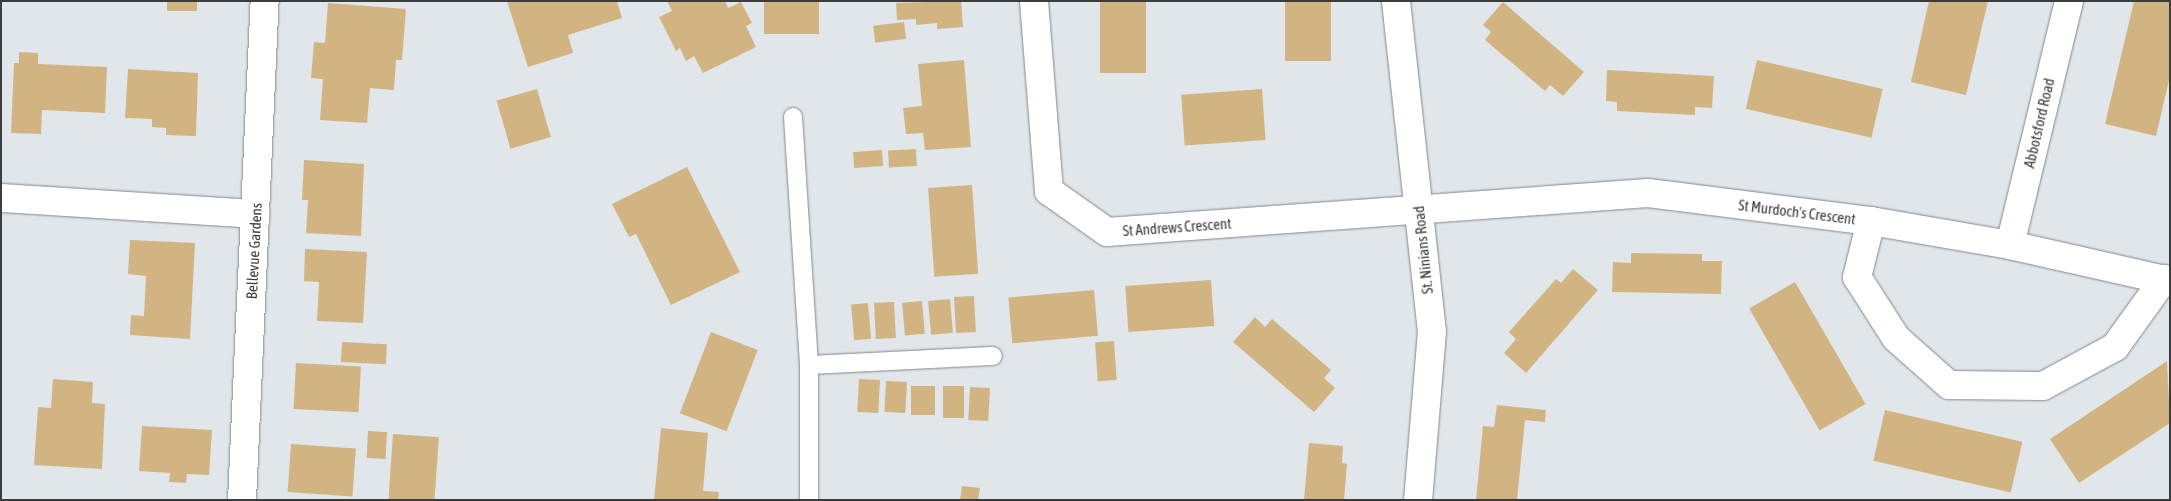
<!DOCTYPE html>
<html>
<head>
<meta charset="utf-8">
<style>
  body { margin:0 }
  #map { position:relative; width:2171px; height:501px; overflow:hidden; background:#e1e6ea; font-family:"Asap Condensed",sans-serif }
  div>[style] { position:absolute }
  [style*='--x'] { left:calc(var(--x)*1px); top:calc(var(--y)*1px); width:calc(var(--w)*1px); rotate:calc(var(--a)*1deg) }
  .building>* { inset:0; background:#d2b482; transform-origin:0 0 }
  .roads { filter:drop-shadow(0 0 1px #82878b) drop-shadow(0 0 1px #82878b) }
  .lane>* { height:18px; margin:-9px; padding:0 9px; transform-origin:9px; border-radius:9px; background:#fff }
  .street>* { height:28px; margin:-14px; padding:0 14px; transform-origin:14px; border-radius:14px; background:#fff }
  span { translate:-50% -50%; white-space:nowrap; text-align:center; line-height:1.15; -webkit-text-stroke:4px #fff; paint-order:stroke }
  .street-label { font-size:15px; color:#3a3c3d }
  .frame { position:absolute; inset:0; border:2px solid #3a3c3d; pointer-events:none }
</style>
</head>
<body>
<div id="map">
  <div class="building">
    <i style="left:167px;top:1px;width:30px;height:10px"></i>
    <i style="clip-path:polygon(507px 1px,617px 1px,622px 18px,568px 35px,573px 53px,528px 67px)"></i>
    <i style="clip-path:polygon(667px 1px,725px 1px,728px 8px,741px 2px,752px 23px,746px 26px,756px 47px,703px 73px,694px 56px,686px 61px,680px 48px,676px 51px,659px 17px,672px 11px)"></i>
    <i style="left:764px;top:1px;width:55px;height:33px"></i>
    <i style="clip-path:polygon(961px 1px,963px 27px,937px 29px,937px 23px,916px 25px,916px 19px,897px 20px,896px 3px)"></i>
    <i style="left:1100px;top:1px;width:46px;height:72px"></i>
    <i style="left:1285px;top:1px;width:46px;height:60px"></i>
    <i style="clip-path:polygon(1929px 1px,1988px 1px,1966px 95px,1911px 82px)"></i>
    <i style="clip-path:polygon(2134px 1px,2170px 2px,2170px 76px,2156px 136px,2105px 124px)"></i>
    <i style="clip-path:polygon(1503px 2px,1584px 72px,1563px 96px,1550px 85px,1545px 91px,1485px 40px,1491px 32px,1483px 25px)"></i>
    <i style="clip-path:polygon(328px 3px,406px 9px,402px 60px,396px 60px,394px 90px,370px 88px,367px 123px,320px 120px,323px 79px,311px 78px,314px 42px,325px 43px)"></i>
    <i style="left:904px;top:22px;width:17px;height:31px;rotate:83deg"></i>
    <i style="clip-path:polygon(19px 52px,38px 53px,38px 64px,107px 67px,105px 113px,42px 110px,41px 134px,11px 133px,14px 63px,19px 63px)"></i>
    <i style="clip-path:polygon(964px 60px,971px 147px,925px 150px,923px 133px,906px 134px,903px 108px,922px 106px,918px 64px)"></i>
    <i style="left:1757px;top:60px;width:129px;height:50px;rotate:13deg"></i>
    <i style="clip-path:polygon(128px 69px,198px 73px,196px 136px,166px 135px,166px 128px,152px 127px,152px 119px,125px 118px)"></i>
    <i style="clip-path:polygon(1607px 70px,1714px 76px,1712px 108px,1695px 107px,1695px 115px,1617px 111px,1617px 102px,1606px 101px)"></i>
    <i style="left:537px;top:89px;width:50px;height:42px;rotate:74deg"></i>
    <i style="left:1262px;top:89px;width:51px;height:81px;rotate:86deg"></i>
    <i style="left:916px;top:149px;width:17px;height:28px;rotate:87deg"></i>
    <i style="left:882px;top:150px;width:16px;height:29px;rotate:86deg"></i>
    <i style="clip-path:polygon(304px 160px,364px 164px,361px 236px,306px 233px,308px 200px,302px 200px)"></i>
    <i style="clip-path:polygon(687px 167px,740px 272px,671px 305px,636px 234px,629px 237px,612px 204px)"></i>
    <i style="left:972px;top:185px;width:89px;height:44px;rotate:86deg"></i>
    <i style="clip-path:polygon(130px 240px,195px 243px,190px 339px,130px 335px,131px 315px,144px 316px,146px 276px,128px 274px)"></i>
    <i style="clip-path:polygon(305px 249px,367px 252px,363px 323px,317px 321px,319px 282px,304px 281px)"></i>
    <i style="clip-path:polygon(1631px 253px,1702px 254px,1702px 261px,1722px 261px,1721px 294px,1612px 292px,1613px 262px,1631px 263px)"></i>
    <i style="clip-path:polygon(1573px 269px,1598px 290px,1526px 373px,1504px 353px,1516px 339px,1509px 332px,1556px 279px,1561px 283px)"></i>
    <i style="left:1211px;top:280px;width:46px;height:86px;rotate:86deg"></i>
    <i style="left:1795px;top:282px;width:141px;height:53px;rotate:60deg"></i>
    <i style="left:1094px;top:290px;width:46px;height:86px;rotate:85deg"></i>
    <i style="left:974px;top:296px;width:36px;height:20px;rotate:87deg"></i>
    <i style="left:950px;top:299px;width:34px;height:22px;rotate:85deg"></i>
    <i style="left:922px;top:301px;width:33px;height:20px;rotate:85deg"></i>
    <i style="left:894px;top:302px;width:36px;height:20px;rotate:87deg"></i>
    <i style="left:868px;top:303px;width:36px;height:17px;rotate:85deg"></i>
    <i style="clip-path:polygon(1255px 317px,1265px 327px,1272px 319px,1331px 370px,1324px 378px,1335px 388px,1314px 412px,1233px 342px)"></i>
    <i style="left:711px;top:332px;width:50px;height:87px;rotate:21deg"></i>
    <i style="left:1114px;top:341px;width:39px;height:19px;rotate:86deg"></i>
    <i style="left:342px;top:342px;width:45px;height:20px;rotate:3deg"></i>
    <i style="clip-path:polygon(2167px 361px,2170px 423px,2079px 483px,2050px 439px)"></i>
    <i style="left:296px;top:363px;width:65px;height:46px;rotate:3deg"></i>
    <i style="clip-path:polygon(53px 379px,93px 382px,92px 403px,105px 404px,102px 469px,34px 465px,38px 407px,51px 408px)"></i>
    <i style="left:859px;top:379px;width:21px;height:33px;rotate:3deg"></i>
    <i style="left:886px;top:381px;width:21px;height:31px;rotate:3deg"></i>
    <i style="left:911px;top:386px;width:24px;height:29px"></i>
    <i style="left:943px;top:386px;width:21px;height:32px"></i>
    <i style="left:970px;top:387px;width:20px;height:33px;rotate:3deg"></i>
    <i style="clip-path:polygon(1497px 405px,1546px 410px,1545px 422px,1525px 420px,1517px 500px,1476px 500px,1483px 426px,1494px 427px)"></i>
    <i style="left:1885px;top:410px;width:141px;height:52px;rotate:13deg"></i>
    <i style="clip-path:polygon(142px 426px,212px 430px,209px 475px,187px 474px,186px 483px,169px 482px,170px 473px,139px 471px)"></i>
    <i style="clip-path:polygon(661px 428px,708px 433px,703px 491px,719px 492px,718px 500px,654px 500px)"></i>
    <i style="left:368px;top:431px;width:19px;height:27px;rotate:3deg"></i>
    <i style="left:393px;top:434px;width:46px;height:65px;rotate:4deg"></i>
    <i style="clip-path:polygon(1309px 443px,1343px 446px,1342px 463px,1347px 464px,1344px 500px,1304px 500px)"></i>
    <i style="left:291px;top:444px;width:65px;height:48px;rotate:4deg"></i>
    <i style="clip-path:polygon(962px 486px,980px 488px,978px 500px,960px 500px)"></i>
  </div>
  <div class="roads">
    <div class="lane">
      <i style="--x:793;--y:117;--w:249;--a:86.3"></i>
      <i style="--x:809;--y:500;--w:135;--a:-90"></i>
      <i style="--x:809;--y:365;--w:184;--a:-2.8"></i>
    </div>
    <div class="street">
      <i style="--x:1034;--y:1;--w:191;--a:85.5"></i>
      <i style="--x:1049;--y:191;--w:71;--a:35.3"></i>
      <i style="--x:1107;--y:232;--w:542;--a:-4.12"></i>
      <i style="--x:1648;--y:193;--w:225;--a:7.2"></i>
      <i style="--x:1871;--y:221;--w:141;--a:9.8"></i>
      <i style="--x:2010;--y:245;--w:164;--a:12.7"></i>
      <i style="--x:1396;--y:1;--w:332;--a:83.8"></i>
      <i style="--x:1432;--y:331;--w:170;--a:94.7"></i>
      <i style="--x:1;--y:198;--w:255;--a:3.6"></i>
      <i style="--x:1871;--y:221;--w:58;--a:104"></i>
      <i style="--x:1857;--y:277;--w:72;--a:57.4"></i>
      <i style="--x:1896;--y:338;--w:71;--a:41.6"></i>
      <i style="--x:1949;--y:385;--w:94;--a:0.6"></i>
      <i style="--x:2043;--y:386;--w:82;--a:-28.4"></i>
      <i style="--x:2115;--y:347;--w:84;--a:-54.2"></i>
      <i style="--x:2010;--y:245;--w:251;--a:-76.4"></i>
      <i style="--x:242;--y:500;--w:500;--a:-87.4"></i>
    </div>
  </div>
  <div class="street-label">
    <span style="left:2039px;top:123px;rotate:-77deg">Abbotsford Road</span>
    <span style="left:1797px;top:212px;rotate:7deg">St Murdoch's Crescent</span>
    <span style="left:1177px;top:227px;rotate:-4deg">St Andrews Crescent</span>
    <span style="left:1423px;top:250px;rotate:-96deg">St. Ninians Road</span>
    <span style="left:254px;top:251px;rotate:-87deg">Bellevue Gardens</span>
  </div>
  <div class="frame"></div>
</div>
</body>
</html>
